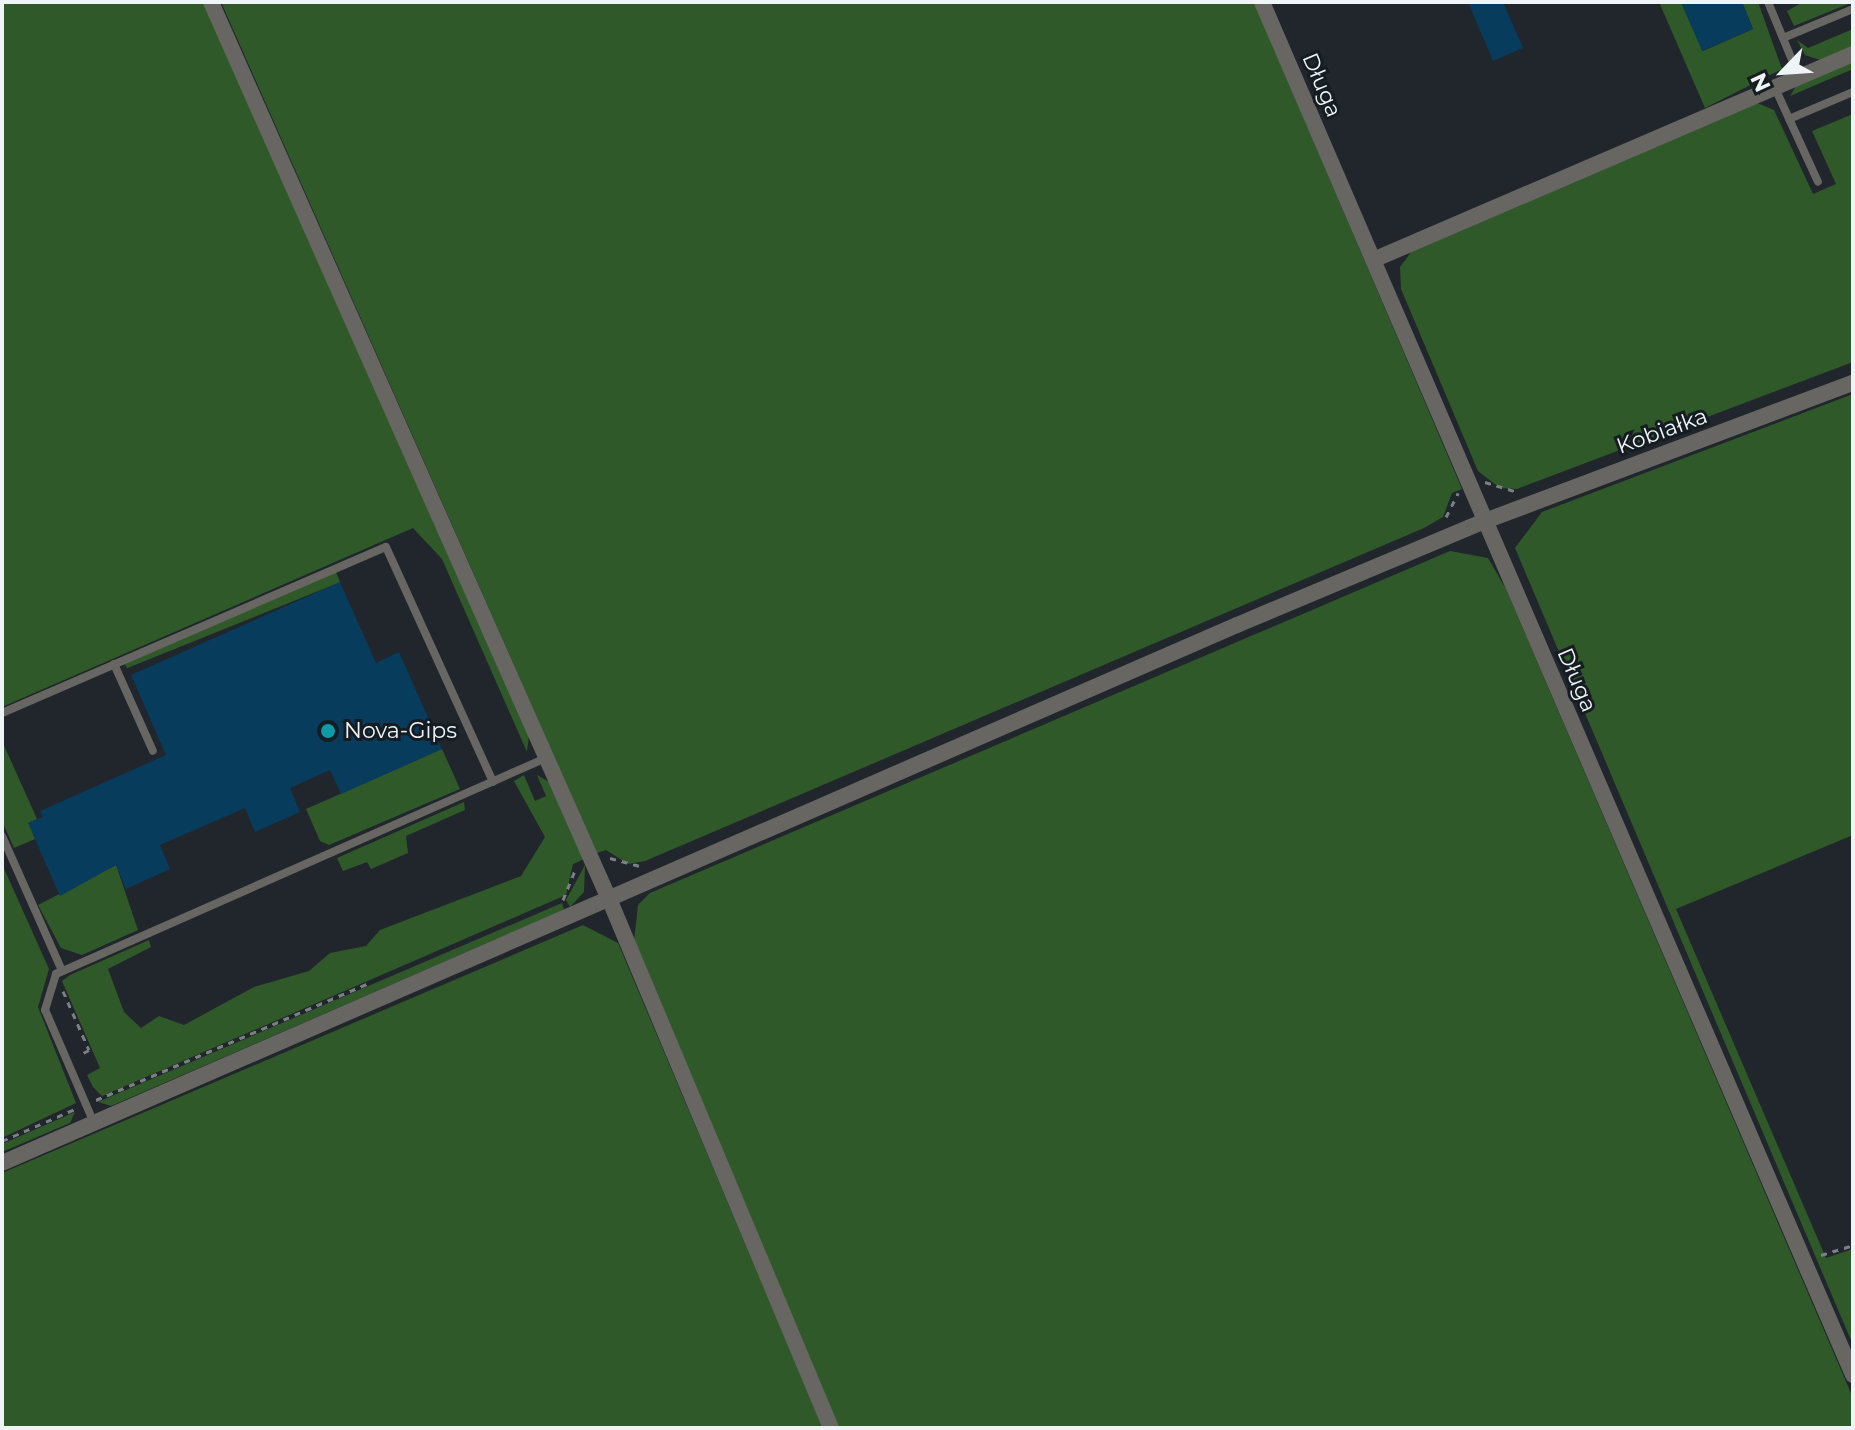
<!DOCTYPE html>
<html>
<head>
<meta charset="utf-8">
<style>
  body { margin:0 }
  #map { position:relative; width:1855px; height:1430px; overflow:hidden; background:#20262c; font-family:Montserrat,sans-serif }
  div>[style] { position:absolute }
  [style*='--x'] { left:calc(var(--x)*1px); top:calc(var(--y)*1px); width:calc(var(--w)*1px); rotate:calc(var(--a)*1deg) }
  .green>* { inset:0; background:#305929; transform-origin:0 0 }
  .building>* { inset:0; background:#073c5d }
  .path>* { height:3px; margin-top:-1.5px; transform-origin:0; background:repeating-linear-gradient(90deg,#7b8085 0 6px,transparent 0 12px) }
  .service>* { height:8px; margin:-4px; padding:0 4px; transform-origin:4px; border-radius:4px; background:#676662 }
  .minor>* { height:16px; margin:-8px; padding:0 8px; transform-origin:8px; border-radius:8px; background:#676662 }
  .dots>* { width:22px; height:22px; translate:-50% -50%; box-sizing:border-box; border:4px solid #161d22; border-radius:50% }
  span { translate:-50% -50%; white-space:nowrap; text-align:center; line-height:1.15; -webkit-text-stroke:6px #161d22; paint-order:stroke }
  .street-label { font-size:22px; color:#eff4f7 }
  .poi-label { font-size:22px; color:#eff4f7 }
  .left { translate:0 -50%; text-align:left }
  .frame { position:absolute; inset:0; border:4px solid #eff4f7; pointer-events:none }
  .north { position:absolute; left:1743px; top:32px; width:80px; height:80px; -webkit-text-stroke:6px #161d22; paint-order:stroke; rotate:245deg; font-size:22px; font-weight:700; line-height:32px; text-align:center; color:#eff4f7 }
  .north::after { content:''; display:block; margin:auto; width:28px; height:36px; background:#eff4f7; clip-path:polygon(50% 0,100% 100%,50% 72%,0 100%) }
</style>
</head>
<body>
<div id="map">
  <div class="green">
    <i style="clip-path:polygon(2px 2px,205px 2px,529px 735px,527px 752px,442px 559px,413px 528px,2px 707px)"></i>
    <i style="clip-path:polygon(221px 2px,1254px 2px,1462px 489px,1452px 493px,1443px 517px,1424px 528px,645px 861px,628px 864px,606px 850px,597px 853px)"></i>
    <i style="clip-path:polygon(1659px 2px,1681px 2px,1703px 51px,1753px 29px,1742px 2px,1758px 2px,1782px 69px,1705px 108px)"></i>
    <i style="clip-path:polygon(1803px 2px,1853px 2px,1794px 26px,1787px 11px)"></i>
    <i style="clip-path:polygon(1853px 29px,1853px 46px,1820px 60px,1805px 55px,1797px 40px,1808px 48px)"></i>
    <i style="clip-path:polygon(1853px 60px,1853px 69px,1790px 96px,1798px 83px)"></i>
    <i style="clip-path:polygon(1757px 103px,1774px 110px,1813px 194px,1836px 184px,1812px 131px,1853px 114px,1853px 362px,1517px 489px,1500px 488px,1478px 471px,1401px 289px,1400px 267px,1414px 248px)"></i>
    <i style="clip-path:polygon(1853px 394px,1853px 835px,1676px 909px,1826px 1258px,1853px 1249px,1853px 1345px,1515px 548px,1542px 512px)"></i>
    <i style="clip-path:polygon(1450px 551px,1488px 558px,1506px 589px,1853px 1398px,1853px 1428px,839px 1428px,634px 942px,638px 905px,650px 893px)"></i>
    <i style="left:336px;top:572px;width:11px;height:230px;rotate:68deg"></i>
    <i style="clip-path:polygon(2px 741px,37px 819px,29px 823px,35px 839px,14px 848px,2px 821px)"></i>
    <i style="clip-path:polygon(442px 749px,460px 789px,329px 845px,320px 841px,306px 809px)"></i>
    <i style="clip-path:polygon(524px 775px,535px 801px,546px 796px,537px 775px,549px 782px,584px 859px,573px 864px,566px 895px,102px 1096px,93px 1087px,87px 1075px,100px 1068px,62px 981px,70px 975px,149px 940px,151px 947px,108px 969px,124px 1012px,141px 1028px,159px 1016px,184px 1025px,254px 987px,309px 971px,330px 953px,366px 946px,380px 930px,521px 876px,545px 837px,514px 781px)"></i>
    <i style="clip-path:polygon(464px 802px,465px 810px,406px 836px,408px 853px,371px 869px,367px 862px,343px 871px,337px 858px)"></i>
    <i style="clip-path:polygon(2px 864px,49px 969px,38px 1007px,76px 1103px,2px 1138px)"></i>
    <i style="clip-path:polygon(116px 865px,138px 930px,82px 955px,61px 948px,38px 905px)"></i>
    <i style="clip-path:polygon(585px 865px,584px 892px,570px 907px,566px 900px)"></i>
    <i style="clip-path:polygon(562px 903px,564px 910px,111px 1106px,98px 1102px)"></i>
    <i style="clip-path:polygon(583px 925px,618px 943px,823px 1428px,2px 1428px,2px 1173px)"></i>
    <i style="clip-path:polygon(75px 1112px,70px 1123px,2px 1152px,2px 1144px)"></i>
  </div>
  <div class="building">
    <i style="clip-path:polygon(1468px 2px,1503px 2px,1523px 48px,1493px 61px)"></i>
    <i style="clip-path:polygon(1681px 2px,1742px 2px,1753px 29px,1702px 51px)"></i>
    <i style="clip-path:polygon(340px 582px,376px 663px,399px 652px,442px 749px,341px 794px,330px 770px,290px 788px,300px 812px,255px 832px,245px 808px,160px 845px,170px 869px,126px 889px,116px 865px,60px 896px,28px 823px,43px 817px,40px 811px,166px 755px,131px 675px)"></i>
  </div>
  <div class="path">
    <i style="--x:1485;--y:482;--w:31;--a:17"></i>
    <i style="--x:1446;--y:517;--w:27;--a:-63"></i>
    <i style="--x:610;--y:858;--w:30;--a:15"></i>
    <i style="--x:563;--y:900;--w:35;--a:-68"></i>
    <i style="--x:63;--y:991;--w:64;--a:66.2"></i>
    <i style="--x:89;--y:1050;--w:11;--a:153"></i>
    <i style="--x:96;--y:1100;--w:297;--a:-23.2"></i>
    <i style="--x:2;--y:1141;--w:80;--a:-23.7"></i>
    <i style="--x:1821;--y:1255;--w:34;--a:-17"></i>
  </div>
  <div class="service">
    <i style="--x:1768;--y:2;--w:81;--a:67.5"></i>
    <i style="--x:1783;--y:38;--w:76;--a:-22.5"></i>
    <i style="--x:1775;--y:88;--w:103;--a:65.4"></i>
    <i style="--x:1789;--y:119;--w:69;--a:-22.9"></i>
    <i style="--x:114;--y:664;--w:95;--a:65.9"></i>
    <i style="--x:2;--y:713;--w:418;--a:-23.4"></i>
    <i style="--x:386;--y:547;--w:258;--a:65.5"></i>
    <i style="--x:2;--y:836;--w:148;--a:66"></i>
    <i style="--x:94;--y:1123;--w:123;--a:-113.4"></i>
    <i style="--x:45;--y:1010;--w:38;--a:-73"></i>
    <i style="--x:56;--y:974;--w:535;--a:-23.79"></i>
  </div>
  <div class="minor">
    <i style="--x:211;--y:2;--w:984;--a:66.07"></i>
    <i style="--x:610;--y:901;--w:571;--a:67.25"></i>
    <i style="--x:1262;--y:2;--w:1495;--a:66.71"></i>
    <i style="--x:1373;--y:260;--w:522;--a:-23.23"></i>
    <i style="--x:2;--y:1163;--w:1347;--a:-23.54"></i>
    <i style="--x:1237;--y:625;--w:269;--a:-22.8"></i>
    <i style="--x:1485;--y:521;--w:393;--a:-20.6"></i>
  </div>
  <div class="dots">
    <i style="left:328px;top:731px;background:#0f9aa8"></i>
  </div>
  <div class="street-label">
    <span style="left:1322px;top:85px;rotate:67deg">Długa</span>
    <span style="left:1662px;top:431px;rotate:-20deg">Kobiałka</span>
    <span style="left:1577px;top:680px;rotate:67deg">Długa</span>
  </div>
  <div class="poi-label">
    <span class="left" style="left:344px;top:731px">Nova-Gips</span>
  </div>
  <div class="frame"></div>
  <div class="north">N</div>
</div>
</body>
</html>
